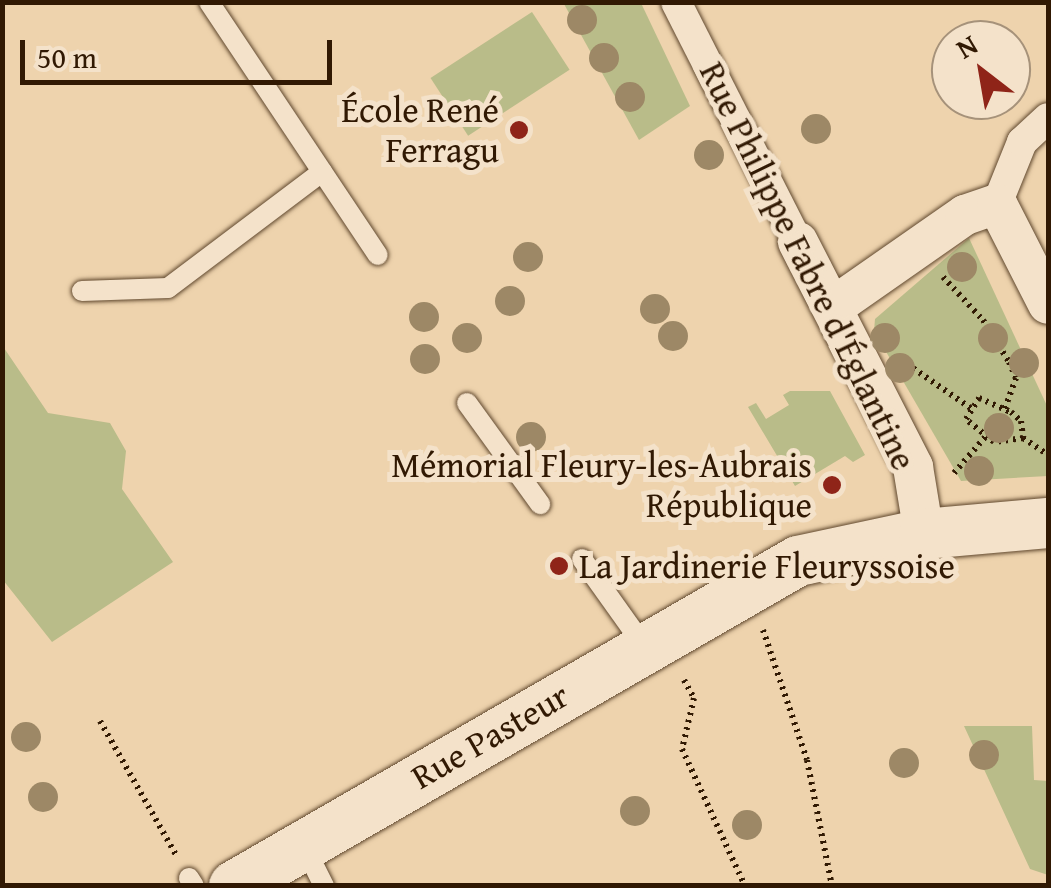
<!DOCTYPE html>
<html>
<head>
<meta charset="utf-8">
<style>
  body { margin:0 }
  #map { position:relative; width:1051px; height:888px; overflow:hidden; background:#eed3ad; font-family:"Gentium Book Plus",serif }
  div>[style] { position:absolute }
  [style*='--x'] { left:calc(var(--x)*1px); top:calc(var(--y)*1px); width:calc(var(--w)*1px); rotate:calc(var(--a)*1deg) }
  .green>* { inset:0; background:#b9bc89; transform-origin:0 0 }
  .path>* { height:6px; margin-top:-3px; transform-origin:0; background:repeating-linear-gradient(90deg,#311903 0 2.5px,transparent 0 7.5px) }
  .roads { filter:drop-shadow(0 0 2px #60482e) drop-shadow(0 0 2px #60482e) }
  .service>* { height:20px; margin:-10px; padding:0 10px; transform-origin:10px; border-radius:10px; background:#f4e2ca }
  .pedestrian>* { height:30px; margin:-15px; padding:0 15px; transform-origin:15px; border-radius:15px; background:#f4e2ca }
  .minor>* { height:40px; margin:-20px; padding:0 20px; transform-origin:20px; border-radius:20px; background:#f4e2ca }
  .tertiary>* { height:50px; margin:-25px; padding:0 25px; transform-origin:25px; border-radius:25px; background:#f4e2ca }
  .trees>* { width:30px; height:30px; margin:-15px; border-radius:50%; background:#9d8866 }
  .dots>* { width:28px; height:28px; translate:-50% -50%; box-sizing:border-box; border:5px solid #f4e2ca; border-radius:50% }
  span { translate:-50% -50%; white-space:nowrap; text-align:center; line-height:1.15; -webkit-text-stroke:10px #f4e2ca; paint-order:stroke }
  .poi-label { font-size:35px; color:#311903 }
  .right { translate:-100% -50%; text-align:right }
  .left { translate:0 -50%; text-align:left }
  .street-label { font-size:35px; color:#311903 }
  .frame { position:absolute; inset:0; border:5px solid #311903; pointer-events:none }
  .north { position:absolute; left:931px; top:20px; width:100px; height:100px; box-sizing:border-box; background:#f4e2ca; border:2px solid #a6927a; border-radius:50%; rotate:329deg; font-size:28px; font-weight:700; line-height:40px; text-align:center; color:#311903 }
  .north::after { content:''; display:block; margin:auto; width:35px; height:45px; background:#8f2418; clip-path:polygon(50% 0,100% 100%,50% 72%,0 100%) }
  .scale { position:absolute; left:20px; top:40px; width:312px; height:45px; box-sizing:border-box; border:5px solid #311903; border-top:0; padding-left:12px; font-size:30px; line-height:35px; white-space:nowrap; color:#311903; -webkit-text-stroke:8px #f4e2ca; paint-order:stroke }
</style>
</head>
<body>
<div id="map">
  <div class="green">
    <i style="clip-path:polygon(641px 3px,690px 106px,639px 140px,564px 4px)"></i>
    <i style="left:532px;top:12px;width:69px;height:121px;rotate:57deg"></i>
    <i style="clip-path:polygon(969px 238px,1048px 408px,1048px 476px,961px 481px,874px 331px,875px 319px)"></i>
    <i style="clip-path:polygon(2px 345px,48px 413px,110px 423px,126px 451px,122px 489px,173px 562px,52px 642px,3px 580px)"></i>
    <i style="clip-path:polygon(790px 391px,830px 391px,865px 455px,853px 462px,845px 456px,795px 486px,748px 407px,756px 403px,766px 419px,789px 405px,783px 395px)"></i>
    <i style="clip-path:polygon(964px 726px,1032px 726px,1034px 780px,1048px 781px,1048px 875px,1030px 869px)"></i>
  </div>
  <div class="path">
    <i style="--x:943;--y:277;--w:59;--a:47.1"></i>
    <i style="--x:983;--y:320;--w:49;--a:58.2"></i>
    <i style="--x:1009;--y:362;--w:17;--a:66"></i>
    <i style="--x:1016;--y:378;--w:33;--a:110"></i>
    <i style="--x:907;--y:364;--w:79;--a:34.7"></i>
    <i style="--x:979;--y:398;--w:35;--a:24"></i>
    <i style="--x:1011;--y:412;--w:13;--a:42"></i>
    <i style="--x:1021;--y:421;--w:17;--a:83"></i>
    <i style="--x:1023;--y:438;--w:29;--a:172"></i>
    <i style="--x:994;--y:442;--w:36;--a:-141"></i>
    <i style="--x:966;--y:419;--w:25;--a:-58"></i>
    <i style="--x:1023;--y:438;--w:30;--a:34"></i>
    <i style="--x:954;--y:473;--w:49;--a:-49.1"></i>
    <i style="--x:763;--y:630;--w:137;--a:71.3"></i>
    <i style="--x:807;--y:760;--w:128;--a:78.8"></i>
    <i style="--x:684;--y:680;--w:21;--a:61"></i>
    <i style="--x:694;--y:698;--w:52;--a:103.2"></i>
    <i style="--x:682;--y:749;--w:151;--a:65.3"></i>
    <i style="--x:100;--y:721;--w:154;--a:60.4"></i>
  </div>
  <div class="roads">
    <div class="service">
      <i style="--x:209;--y:2;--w:304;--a:56.3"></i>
      <i style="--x:82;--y:291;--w:86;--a:-2"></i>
      <i style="--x:168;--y:288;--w:193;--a:-37"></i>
      <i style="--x:467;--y:403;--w:125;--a:54.1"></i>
      <i style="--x:582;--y:559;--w:107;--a:54.5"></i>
      <i style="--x:304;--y:846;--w:45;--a:63.4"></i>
      <i style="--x:189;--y:878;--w:9;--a:58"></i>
    </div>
    <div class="pedestrian">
      <i style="--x:676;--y:2;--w:269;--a:63.1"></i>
      <i style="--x:997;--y:204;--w:67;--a:-68"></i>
      <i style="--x:1022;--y:142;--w:35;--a:-43"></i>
    </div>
    <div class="minor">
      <i style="--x:798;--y:242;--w:253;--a:62.9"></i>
      <i style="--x:913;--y:467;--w:68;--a:80.7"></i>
      <i style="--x:833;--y:307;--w:161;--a:-34.9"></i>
      <i style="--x:965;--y:215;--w:34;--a:-19"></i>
      <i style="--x:997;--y:204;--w:112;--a:63"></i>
    </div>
    <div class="tertiary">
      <i style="--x:234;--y:886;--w:651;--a:-29.95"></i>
      <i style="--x:798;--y:561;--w:129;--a:-12.1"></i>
      <i style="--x:924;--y:534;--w:124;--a:-5.1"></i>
    </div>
  </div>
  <div class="trees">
    <i style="left:582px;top:20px"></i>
    <i style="left:604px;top:58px"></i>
    <i style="left:630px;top:97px"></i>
    <i style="left:816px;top:129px"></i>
    <i style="left:709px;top:155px"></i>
    <i style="left:528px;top:257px"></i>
    <i style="left:962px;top:267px"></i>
    <i style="left:510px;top:301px"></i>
    <i style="left:655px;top:309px"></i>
    <i style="left:424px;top:317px"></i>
    <i style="left:673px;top:336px"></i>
    <i style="left:467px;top:338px"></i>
    <i style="left:885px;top:338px"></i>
    <i style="left:993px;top:338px"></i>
    <i style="left:425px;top:359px"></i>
    <i style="left:1024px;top:363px"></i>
    <i style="left:900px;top:368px"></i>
    <i style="left:999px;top:428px"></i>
    <i style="left:531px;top:437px"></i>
    <i style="left:979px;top:471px"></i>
    <i style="left:26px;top:737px"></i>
    <i style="left:984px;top:755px"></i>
    <i style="left:904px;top:763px"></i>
    <i style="left:43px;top:797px"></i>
    <i style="left:635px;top:811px"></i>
    <i style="left:747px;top:825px"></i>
  </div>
  <div class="dots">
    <i style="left:519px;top:130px;background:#8f2418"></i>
    <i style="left:832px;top:485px;background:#8f2418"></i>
    <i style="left:559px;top:566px;background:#8f2418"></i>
  </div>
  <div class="poi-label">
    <span class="right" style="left:499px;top:130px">École René<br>Ferragu</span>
    <span class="right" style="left:812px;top:485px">Mémorial Fleury-les-Aubrais<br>République</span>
    <span class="left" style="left:579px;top:566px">La Jardinerie Fleuryssoise</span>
  </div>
  <div class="street-label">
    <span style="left:808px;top:266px;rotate:64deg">Rue Philippe Fabre d'Églantine</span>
    <span style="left:490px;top:736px;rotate:-30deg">Rue Pasteur</span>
  </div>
  <div class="frame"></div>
  <div class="north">N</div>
  <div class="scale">50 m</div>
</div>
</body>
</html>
